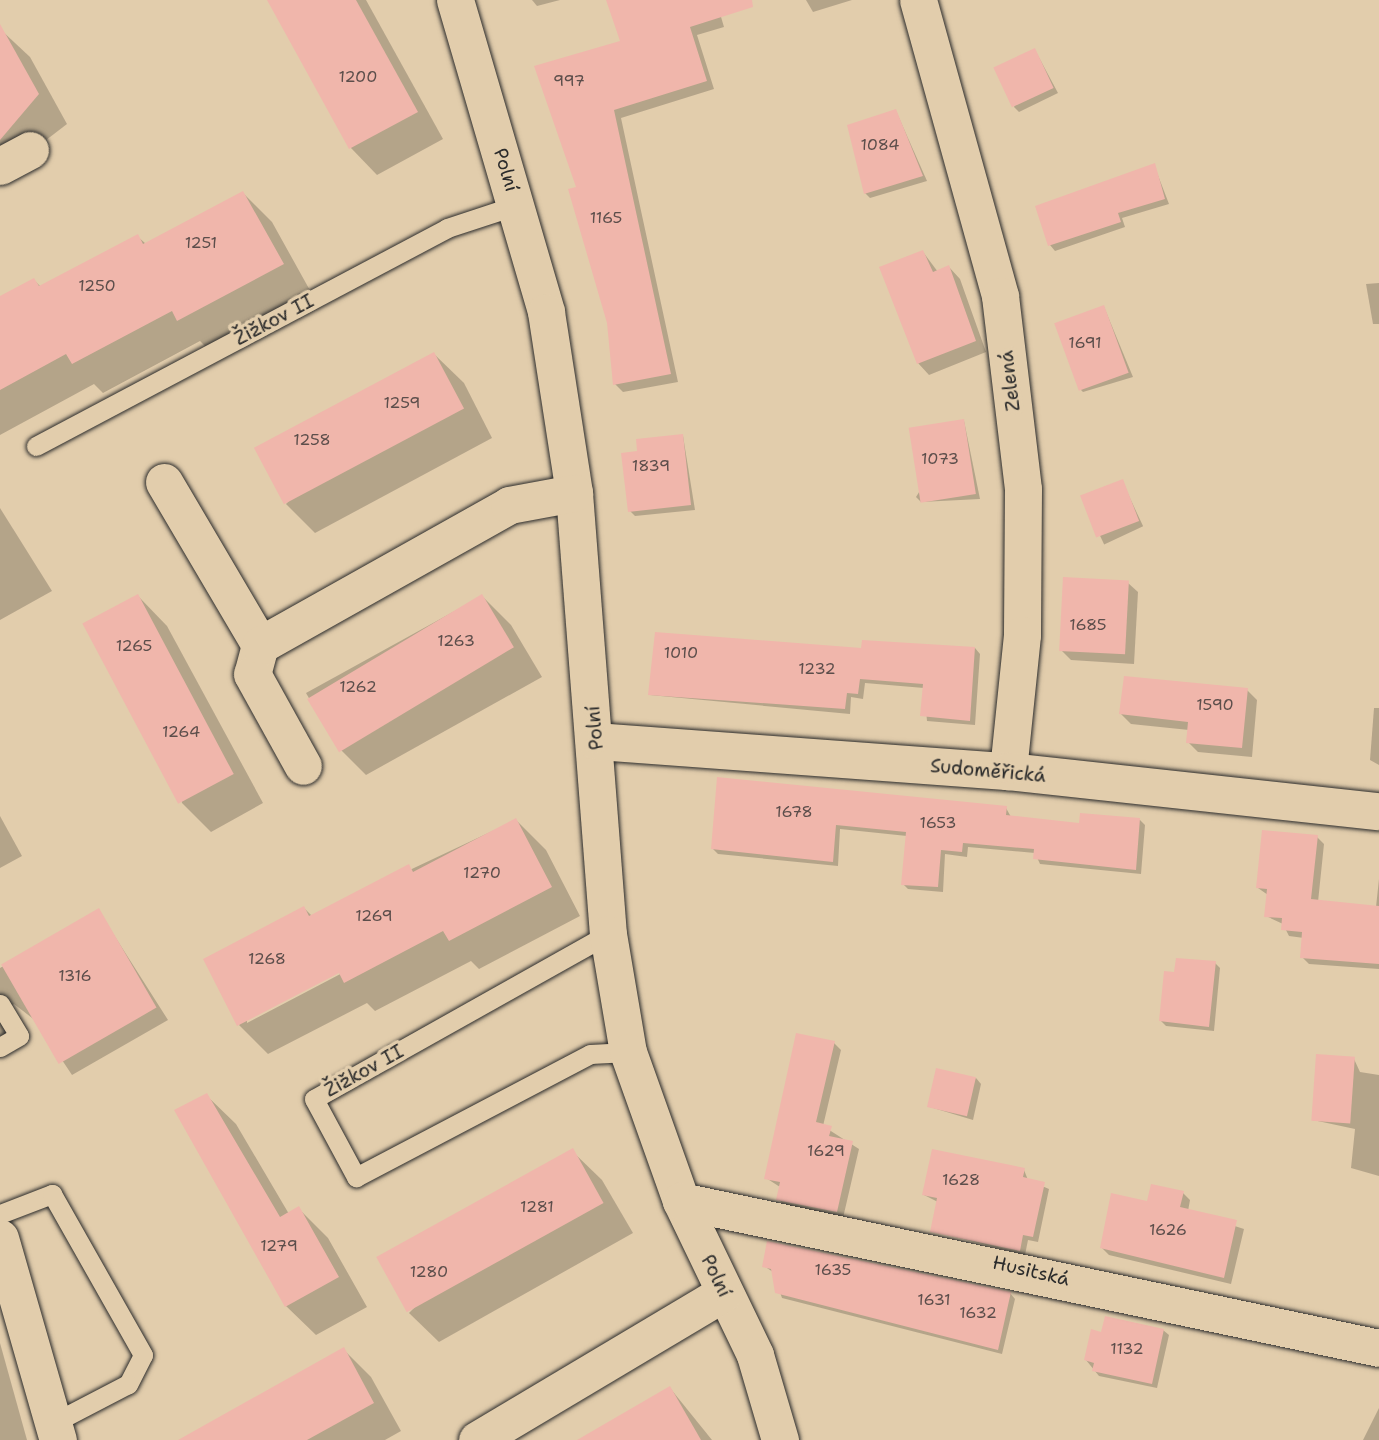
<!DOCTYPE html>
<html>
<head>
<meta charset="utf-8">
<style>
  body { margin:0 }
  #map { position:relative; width:1379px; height:1440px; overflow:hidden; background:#e2cdac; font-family:"Shantell Sans",sans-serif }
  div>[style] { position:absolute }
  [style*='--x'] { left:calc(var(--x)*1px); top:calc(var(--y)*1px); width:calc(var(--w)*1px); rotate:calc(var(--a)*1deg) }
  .shadow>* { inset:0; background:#0003; transform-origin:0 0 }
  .building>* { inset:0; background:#f0b6ab; transform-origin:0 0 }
  .roads { filter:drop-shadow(0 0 2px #2b2b2b) drop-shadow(0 0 2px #2b2b2b) }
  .service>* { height:19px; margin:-9.5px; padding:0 9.5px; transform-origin:9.5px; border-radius:9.5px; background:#e2cdac }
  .minor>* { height:37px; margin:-18.5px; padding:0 18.5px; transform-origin:18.5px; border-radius:18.5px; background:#e2cdac }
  span { translate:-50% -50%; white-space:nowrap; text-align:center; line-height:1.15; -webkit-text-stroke:7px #e2cdac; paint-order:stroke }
  .number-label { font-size:16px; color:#5c4e4b }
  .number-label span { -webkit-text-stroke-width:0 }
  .street-label { font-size:19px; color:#2b2b2b }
</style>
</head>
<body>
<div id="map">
  <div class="shadow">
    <i style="clip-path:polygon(269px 0,366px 0,443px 139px,377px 175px,351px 148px)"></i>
    <i style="clip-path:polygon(532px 0,560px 0,537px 6px)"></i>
    <i style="clip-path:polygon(608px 0,716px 0,724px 27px,697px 35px,714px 89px,621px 118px,678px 382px,623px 392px,615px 384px,609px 323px,579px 188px,622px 42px)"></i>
    <i style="clip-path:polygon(806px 0,852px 0,813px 12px)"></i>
    <i style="clip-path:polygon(0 29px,30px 57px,67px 124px,24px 157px,0 160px)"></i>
    <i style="clip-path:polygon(1035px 50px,1058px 93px,1019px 112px,1014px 107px)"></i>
    <i style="clip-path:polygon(896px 111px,927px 181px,870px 198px,865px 193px)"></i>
    <i style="clip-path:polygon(1154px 165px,1169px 204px,1122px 218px,1125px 227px,1055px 251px,1050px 245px,1037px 207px)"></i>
    <i style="clip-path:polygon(243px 193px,272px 222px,312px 294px,208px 349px,200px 341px,103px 393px,94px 384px,0 435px,0 298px,34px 280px,41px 287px,137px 236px,146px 244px)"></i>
    <i style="clip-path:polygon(923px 252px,938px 272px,949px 267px,960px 279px,986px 352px,929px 375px,918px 363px,882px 268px)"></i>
    <i style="clip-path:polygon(1379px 283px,1379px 324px,1373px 324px,1366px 284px)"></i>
    <i style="clip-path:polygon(1104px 307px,1133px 377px,1083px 392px,1078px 387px)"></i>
    <i style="clip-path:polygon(434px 354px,464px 383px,492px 438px,315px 533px,286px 504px)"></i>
    <i style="clip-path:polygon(964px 421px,980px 499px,921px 502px,916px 497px)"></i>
    <i style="clip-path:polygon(683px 436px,695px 510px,635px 516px,630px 511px,639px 452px)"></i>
    <i style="left:1122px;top:481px;width:50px;height:43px;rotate:65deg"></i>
    <i style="clip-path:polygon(0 508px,52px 591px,0 620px)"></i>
    <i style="clip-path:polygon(1128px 583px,1138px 592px,1134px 664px,1071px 660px,1061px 650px)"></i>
    <i style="clip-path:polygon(138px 596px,167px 626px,263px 803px,211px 832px,182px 803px)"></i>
    <i style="clip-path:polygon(482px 596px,511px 625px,542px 677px,366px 775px,336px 745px,306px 693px)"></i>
    <i style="clip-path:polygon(975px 648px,980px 654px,975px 725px,927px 721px,924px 688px,865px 683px,863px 699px,851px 697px,850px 714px,650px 695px,863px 650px)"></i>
    <i style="clip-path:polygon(1247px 690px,1257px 700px,1252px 757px,1198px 752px,1188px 742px,1189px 730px,1131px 724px,1121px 714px)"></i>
    <i style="clip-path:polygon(1374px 708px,1379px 708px,1379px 765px,1370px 760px)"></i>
    <i style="clip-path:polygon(718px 779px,1006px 808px,1011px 817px,1081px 825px,1140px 820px,1145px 825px,1141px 874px,1040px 864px,1035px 853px,968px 847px,967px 857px,945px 854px,943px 892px,908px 889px,903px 884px,907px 836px,840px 829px,838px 866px,718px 854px,713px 849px)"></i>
    <i style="clip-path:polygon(0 816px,22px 856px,0 868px)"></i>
    <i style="clip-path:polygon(evenodd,516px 820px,546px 850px,580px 916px,479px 969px,471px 961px,375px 1011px,367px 1003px,268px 1054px,239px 1025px,304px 908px,312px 916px,516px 820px,346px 967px,348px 970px,247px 1023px,247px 1019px,346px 967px)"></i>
    <i style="clip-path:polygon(1317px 837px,1324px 844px,1318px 902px,1376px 907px,1379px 879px,1379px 969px,1309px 964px,1302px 957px,1304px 938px,1289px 936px,1283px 924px,1266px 916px,1268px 895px,1258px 888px)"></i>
    <i style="clip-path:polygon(98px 910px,168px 1020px,72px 1075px,36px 1021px,14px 1004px,0 1016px,0 968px)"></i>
    <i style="clip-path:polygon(1215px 963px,1220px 968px,1214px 1031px,1166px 1026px,1160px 1020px)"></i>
    <i style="clip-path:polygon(0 1018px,9px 1036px,0 1041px)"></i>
    <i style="clip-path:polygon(834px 1043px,841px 1050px,823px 1126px,859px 1149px,843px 1218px,785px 1206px,778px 1199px,780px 1187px,766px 1178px)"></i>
    <i style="clip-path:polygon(1354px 1059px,1360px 1072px,1379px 1075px,1379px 1176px,1351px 1168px,1355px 1129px,1313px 1120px)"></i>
    <i style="clip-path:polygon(976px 1078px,981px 1084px,973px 1120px,930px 1107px)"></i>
    <i style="clip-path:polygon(206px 1095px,236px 1124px,289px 1214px,299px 1209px,328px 1238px,367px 1307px,316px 1335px,286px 1306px)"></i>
    <i style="clip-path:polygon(572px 1151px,602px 1180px,633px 1233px,439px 1342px,409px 1313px)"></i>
    <i style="clip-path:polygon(1024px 1170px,1028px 1180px,1049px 1189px,1038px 1242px,1028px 1240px,1025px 1255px,932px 1231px,938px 1202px,924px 1195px)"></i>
    <i style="clip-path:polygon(1183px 1193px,1190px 1200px,1188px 1211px,1244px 1229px,1231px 1284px,1109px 1255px,1102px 1248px,1149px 1203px)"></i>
    <i style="clip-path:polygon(764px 1266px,1010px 1293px,1015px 1299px,1002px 1354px,782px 1298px,773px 1272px)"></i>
    <i style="clip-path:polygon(1163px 1330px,1169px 1335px,1157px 1388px,1099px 1376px,1086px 1360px,1102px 1334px)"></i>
    <i style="clip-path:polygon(0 1343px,27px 1440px,0 1440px)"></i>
    <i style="clip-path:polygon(343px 1349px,371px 1377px,401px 1431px,385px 1440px,181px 1440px)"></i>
    <i style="clip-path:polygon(670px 1388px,712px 1440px,581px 1440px)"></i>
    <i style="clip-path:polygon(1379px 1408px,1379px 1440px,1363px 1440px)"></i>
  </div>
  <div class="building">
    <i style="clip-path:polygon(267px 0,356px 0,418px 112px,349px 149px)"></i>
    <i style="clip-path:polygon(606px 0,752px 0,753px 7px,690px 27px,707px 81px,614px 110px,671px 374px,613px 385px,607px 323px,568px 189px,576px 187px,534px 66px,620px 41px)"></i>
    <i style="clip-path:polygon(0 24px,39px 94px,0 140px)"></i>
    <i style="left:1035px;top:48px;width:44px;height:46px;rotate:65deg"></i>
    <i style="clip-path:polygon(896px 109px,923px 176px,864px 194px,847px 125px)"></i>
    <i style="clip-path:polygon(1155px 163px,1165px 199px,1118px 213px,1121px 222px,1048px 246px,1035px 206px)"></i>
    <i style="clip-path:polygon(243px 191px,284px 264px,177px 321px,172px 311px,72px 364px,66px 354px,0 390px,0 296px,34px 278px,39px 286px,138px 234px,143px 244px)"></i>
    <i style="clip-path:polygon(923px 250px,933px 272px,949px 265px,976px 341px,917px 364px,879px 267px)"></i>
    <i style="left:1104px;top:305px;width:72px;height:53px;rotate:70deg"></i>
    <i style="left:434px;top:352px;width:64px;height:204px;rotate:62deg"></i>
    <i style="left:964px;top:419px;width:76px;height:56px;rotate:81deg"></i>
    <i style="clip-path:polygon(683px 434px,691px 505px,628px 512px,621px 453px,637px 451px,636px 439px)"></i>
    <i style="left:1123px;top:479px;width:45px;height:46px;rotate:69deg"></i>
    <i style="left:1063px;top:577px;width:66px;height:74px;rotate:3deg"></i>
    <i style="left:138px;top:594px;width:204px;height:63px;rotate:62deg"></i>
    <i style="left:482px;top:594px;width:62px;height:204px;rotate:59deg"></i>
    <i style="clip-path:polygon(655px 632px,861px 648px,862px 640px,975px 647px,970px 721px,920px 716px,923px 684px,860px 679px,858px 694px,847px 693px,845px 709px,648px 695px)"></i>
    <i style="clip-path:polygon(1124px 676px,1248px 688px,1242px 748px,1186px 743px,1188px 722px,1119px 714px)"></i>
    <i style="clip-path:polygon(717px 777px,1007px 806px,1006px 815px,1079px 823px,1080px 813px,1140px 818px,1136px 870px,1033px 859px,1034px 849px,963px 843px,962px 852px,941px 850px,938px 887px,901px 885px,906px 832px,836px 825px,833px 862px,711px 849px)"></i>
    <i style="clip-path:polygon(516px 818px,552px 887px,449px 941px,443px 931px,344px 983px,339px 973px,237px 1026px,203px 959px,304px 906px,309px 916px,409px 864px,413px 872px)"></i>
    <i style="clip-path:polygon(1262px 830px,1318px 835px,1311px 899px,1379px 906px,1379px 964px,1300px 958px,1302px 932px,1281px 930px,1282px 918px,1264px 917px,1267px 889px,1256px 888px)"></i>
    <i style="left:99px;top:908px;width:115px;height:113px;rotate:60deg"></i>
    <i style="clip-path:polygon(1176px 958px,1216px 961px,1209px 1027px,1159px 1021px,1164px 971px,1174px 972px)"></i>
    <i style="clip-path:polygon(796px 1033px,835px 1041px,816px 1122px,832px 1126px,829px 1136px,853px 1141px,837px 1212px,776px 1200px,780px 1182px,764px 1179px)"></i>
    <i style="left:1316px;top:1054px;width:39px;height:67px;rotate:4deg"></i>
    <i style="left:936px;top:1068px;width:41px;height:40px;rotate:13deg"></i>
    <i style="clip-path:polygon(207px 1093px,280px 1217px,299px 1206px,339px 1277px,285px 1307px,174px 1110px)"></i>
    <i style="left:573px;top:1148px;width:63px;height:225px;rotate:61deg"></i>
    <i style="clip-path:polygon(932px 1149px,1025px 1168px,1023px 1177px,1045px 1182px,1033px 1237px,1023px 1235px,1020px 1251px,930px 1232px,937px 1198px,922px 1195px)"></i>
    <i style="clip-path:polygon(1151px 1184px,1184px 1191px,1180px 1207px,1237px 1220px,1224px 1278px,1100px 1248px,1111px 1193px,1147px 1201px)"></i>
    <i style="clip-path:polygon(767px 1241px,1011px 1292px,998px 1350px,775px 1293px,771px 1269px,762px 1267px)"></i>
    <i style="clip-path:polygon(1105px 1316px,1164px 1329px,1152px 1384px,1092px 1371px,1094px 1363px,1084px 1360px,1091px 1329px,1101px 1332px)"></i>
    <i style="clip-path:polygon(344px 1347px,374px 1403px,307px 1440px,178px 1440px)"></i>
    <i style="clip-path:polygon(670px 1386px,701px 1440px,577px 1440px)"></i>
  </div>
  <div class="roads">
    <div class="service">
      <i style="--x:36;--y:446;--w:465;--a:-27.9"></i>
      <i style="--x:447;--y:228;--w:74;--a:-18.2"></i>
      <i style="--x:608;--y:934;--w:337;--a:150.7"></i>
      <i style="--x:314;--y:1099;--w:89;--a:61.7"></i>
      <i style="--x:356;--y:1177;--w:264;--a:-27.7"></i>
      <i style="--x:590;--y:1054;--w:38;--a:-3"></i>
      <i style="--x:0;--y:1004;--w:37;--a:59"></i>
      <i style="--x:19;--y:1036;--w:22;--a:150"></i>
      <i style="--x:0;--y:1214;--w:56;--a:-21"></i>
      <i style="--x:52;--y:1194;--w:185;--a:60.5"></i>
      <i style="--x:143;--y:1355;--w:33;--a:117"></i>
      <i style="--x:128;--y:1384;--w:85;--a:152.5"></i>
    </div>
    <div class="minor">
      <i style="--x:455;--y:0;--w:325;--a:73.7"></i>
      <i style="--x:546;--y:312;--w:183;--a:81.2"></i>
      <i style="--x:574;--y:493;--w:442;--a:85.6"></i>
      <i style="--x:608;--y:934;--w:120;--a:80.4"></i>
      <i style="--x:628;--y:1052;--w:158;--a:70.4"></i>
      <i style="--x:681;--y:1201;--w:171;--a:64.3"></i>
      <i style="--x:755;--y:1355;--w:89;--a:73.6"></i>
      <i style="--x:918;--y:0;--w:307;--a:74.5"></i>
      <i style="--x:1000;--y:296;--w:194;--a:83.2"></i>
      <i style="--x:1023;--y:489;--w:146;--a:90.4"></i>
      <i style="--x:1022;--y:635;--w:137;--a:95.9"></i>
      <i style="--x:0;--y:166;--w:34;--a:-28"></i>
      <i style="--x:164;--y:482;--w:189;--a:59.5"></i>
      <i style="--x:260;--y:645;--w:30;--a:105"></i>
      <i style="--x:252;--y:674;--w:105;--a:61"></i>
      <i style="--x:260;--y:645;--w:286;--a:-29.3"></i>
      <i style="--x:509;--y:505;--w:66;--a:-10.5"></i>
      <i style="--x:596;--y:741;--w:413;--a:4.2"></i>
      <i style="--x:1008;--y:771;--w:373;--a:6.2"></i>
      <i style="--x:681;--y:1201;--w:713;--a:11.89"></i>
      <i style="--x:0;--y:1238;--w:210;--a:74"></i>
      <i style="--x:477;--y:1440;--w:287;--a:-30.8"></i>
    </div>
  </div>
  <div class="number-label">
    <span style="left:358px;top:77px">1200</span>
    <span style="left:569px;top:81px">997</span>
    <span style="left:880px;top:145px">1084</span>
    <span style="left:606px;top:218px">1165</span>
    <span style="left:201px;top:243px">1251</span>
    <span style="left:97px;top:286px">1250</span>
    <span style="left:1085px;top:343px">1691</span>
    <span style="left:402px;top:403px">1259</span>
    <span style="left:312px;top:440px">1258</span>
    <span style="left:940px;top:459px">1073</span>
    <span style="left:651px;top:466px">1839</span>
    <span style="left:1088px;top:625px">1685</span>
    <span style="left:456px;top:641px">1263</span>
    <span style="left:134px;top:646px">1265</span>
    <span style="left:681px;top:653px">1010</span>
    <span style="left:817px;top:669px">1232</span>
    <span style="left:358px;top:687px">1262</span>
    <span style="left:1215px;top:705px">1590</span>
    <span style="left:181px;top:732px">1264</span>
    <span style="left:794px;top:812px">1678</span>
    <span style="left:938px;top:823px">1653</span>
    <span style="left:482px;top:873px">1270</span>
    <span style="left:374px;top:916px">1269</span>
    <span style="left:267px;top:959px">1268</span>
    <span style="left:75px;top:976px">1316</span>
    <span style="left:826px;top:1151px">1629</span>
    <span style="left:961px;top:1180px">1628</span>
    <span style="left:537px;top:1207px">1281</span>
    <span style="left:1168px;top:1230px">1626</span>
    <span style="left:279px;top:1246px">1279</span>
    <span style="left:833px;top:1270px">1635</span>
    <span style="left:429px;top:1272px">1280</span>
    <span style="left:934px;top:1300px">1631</span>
    <span style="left:978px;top:1313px">1632</span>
    <span style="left:1127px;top:1349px">1132</span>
  </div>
  <div class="street-label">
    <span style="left:506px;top:170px;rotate:73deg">Polní</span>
    <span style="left:274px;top:320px;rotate:-28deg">Žižkov II</span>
    <span style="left:1010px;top:381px;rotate:-97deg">Zelená</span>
    <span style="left:595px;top:728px;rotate:-95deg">Polní</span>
    <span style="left:988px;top:771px;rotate:5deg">Sudoměřická</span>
    <span style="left:364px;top:1071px;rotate:-29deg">Žižkov II</span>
    <span style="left:1031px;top:1271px;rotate:13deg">Husitská</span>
    <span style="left:716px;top:1276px;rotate:64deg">Polní</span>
  </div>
</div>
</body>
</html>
